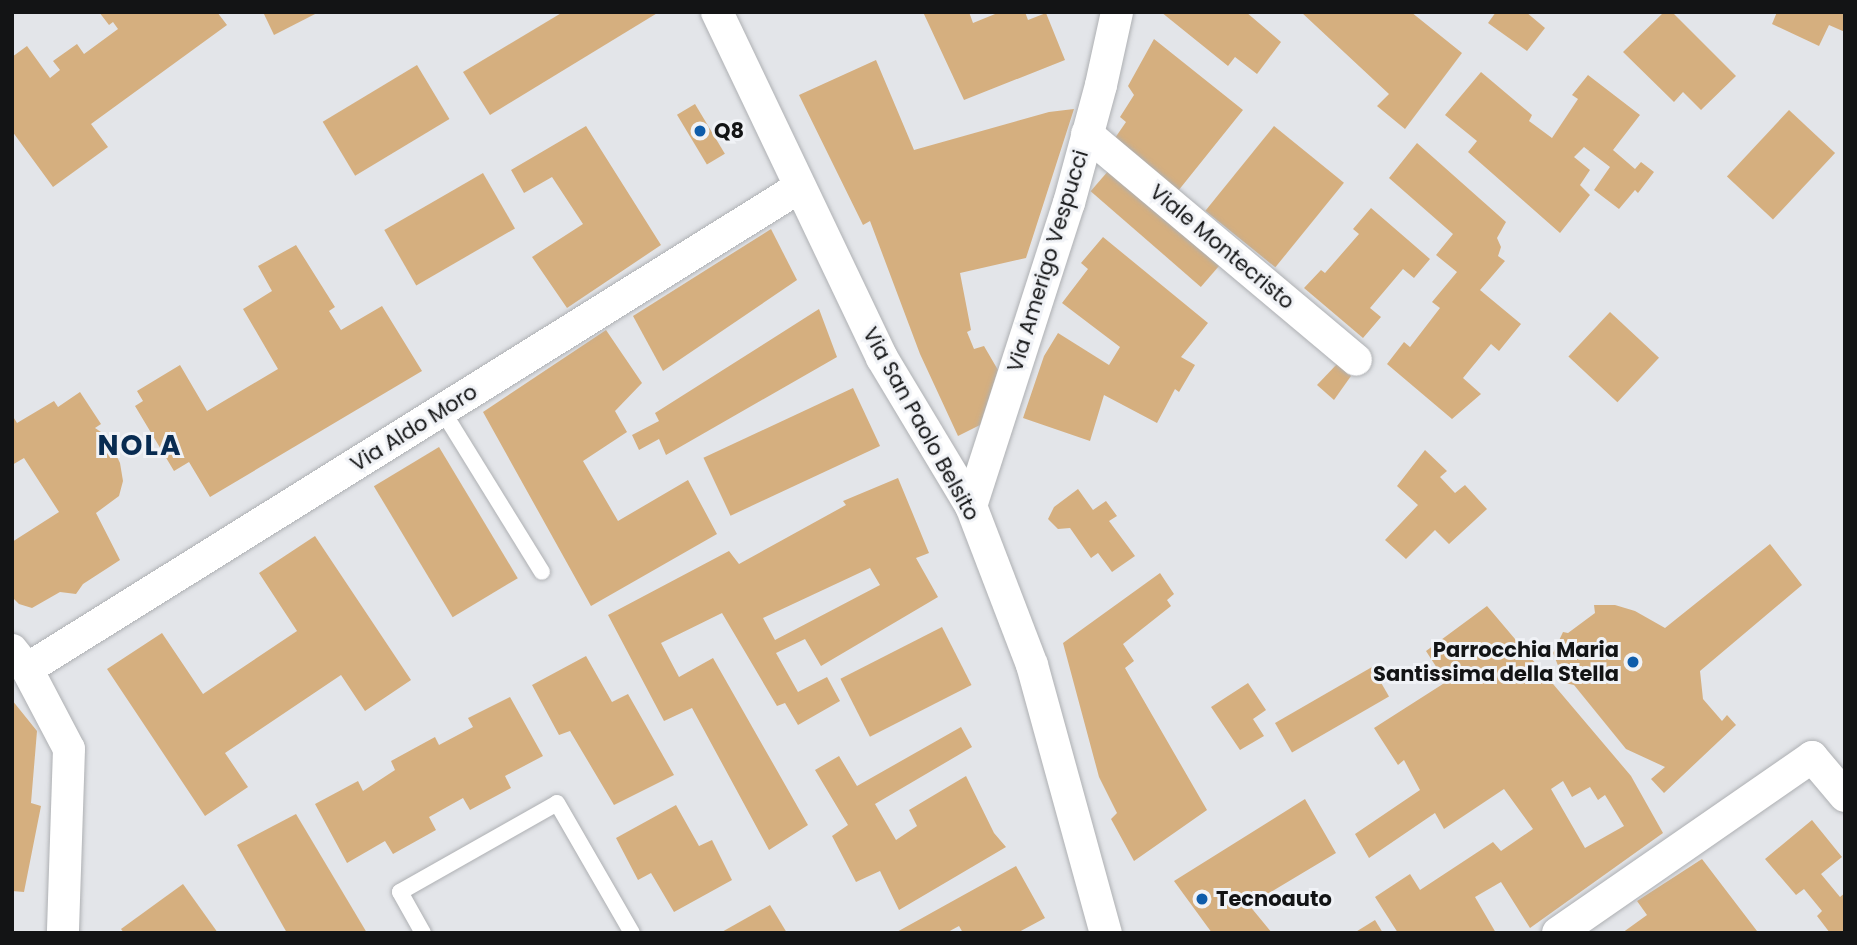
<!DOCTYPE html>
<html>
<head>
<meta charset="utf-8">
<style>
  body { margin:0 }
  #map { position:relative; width:1857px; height:945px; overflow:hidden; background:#e3e5e9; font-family:Poppins,sans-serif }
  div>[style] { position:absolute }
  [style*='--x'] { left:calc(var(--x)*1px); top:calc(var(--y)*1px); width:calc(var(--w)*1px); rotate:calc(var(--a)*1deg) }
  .building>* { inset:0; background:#d5af7f; transform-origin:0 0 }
  .roads { filter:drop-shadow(0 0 2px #aeb0b3) drop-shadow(0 0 2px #aeb0b3) }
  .service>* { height:16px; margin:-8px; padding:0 8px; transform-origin:8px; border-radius:8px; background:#fff }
  .minor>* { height:32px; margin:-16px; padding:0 16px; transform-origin:16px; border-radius:16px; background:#fff }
  .dots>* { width:19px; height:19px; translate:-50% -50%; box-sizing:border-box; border:4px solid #f0f2f6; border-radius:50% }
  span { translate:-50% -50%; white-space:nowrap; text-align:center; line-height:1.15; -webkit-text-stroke:6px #f0f2f6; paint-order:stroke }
  .poi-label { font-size:21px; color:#131415; font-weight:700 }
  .left { translate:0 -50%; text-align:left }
  .right { translate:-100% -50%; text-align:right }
  .street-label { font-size:21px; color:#131415 }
  .district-label { font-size:28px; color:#082b51; font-weight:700; letter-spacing:2px }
  .frame { position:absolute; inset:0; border:14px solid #131415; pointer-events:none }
</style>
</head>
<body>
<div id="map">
  <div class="building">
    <i style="clip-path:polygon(99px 12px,217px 12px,227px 25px,91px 124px,108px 147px,53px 187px,12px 131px,12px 57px,27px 46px,50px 78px,60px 70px,53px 61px,77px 44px,84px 54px,118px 29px,113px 22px,109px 25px)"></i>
    <i style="clip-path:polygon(263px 12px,319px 12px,274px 35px)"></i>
    <i style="clip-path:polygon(563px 12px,659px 12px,490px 115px,463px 72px)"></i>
    <i style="clip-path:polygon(923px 12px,969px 12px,973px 23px,1000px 12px,1025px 12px,1028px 20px,1046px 13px,1065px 60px,964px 100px)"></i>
    <i style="clip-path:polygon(1161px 12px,1246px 12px,1281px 42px,1257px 74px,1235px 57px,1228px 66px)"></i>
    <i style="clip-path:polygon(1301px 12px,1411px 12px,1462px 53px,1405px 129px,1377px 106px,1389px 94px)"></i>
    <i style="clip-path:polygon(1496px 12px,1526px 12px,1545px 28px,1527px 51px,1488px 23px)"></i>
    <i style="clip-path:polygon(1664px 12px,1672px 12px,1736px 76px,1701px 110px,1683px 92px,1674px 102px,1623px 52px)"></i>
    <i style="clip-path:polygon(1777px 12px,1845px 12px,1845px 32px,1829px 25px,1819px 46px,1772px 24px)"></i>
    <i style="clip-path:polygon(1154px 39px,1243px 110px,1178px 191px,1115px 138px,1126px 122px,1120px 117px,1134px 95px,1128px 86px)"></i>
    <i style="clip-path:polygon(876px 60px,914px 150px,1049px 112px,1074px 109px,1026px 258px,960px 273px,971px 330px,967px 332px,974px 349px,984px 346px,998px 370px,980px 425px,958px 436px,920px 354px,870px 221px,863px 225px,799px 95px)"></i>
    <i style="left:417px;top:65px;width:63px;height:110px;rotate:59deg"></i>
    <i style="clip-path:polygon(1481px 72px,1532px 115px,1529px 121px,1552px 138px,1578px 99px,1572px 95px,1588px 75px,1640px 115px,1613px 150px,1635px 169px,1641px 162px,1654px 172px,1638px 193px,1635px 190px,1619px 209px,1594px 190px,1610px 167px,1584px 147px,1574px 157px,1590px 170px,1580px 185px,1590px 195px,1560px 233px,1468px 152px,1477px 141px,1445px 115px)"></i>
    <i style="left:695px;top:104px;width:58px;height:21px;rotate:59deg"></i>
    <i style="left:1789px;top:110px;width:63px;height:91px;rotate:43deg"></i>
    <i style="clip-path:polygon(586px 126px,661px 245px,567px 308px,532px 257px,583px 224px,552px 177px,524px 193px,511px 170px)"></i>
    <i style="left:1274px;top:126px;width:90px;height:109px;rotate:39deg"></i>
    <i style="clip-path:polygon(1417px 143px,1506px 222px,1497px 238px,1501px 247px,1498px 256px,1505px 261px,1480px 290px,1521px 324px,1499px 351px,1491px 344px,1463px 378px,1481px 394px,1452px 419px,1387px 364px,1404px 342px,1410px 347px,1440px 308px,1432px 302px,1457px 272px,1436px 255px,1453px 234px,1389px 178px)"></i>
    <i style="left:1109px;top:170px;width:146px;height:28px;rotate:41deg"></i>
    <i style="left:483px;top:173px;width:64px;height:114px;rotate:60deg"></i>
    <i style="clip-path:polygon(1371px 208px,1430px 259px,1414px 278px,1403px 269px,1370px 308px,1381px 317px,1363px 338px,1304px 288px,1321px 270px,1325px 273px,1359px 234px,1353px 229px)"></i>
    <i style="clip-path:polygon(771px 229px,797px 280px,663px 371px,633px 316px)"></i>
    <i style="clip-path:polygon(1103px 237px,1208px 323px,1181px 357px,1195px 365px,1179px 392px,1175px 389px,1157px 423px,1104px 395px,1090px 441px,1023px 418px,1044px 356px,1058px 333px,1109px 365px,1120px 347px,1062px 303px,1088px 269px,1081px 263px)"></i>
    <i style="clip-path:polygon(296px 245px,335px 307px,329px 311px,341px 330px,382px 306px,422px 371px,210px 497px,189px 462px,174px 471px,135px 406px,143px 401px,137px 391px,180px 365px,207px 411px,278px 369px,243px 309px,272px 291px,258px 266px)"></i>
    <i style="clip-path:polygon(819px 309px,837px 357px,666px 455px,659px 439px,639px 450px,632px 435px,659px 421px,655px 413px)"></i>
    <i style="left:1610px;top:312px;width:67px;height:61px;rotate:43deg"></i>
    <i style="clip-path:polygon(606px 330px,642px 383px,615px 411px,627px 432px,583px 461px,618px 521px,688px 480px,717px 534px,591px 606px,483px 412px)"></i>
    <i style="clip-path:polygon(1337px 364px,1351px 376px,1334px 400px,1317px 385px)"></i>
    <i style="left:853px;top:388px;width:64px;height:165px;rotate:65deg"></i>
    <i style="clip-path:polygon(80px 392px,101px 424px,95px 428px,107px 436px,120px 463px,123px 481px,119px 496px,96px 513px,120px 560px,83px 584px,76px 594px,60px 592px,32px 608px,19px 604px,12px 597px,12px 542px,59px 512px,24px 458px,12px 465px,12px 415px,17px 423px,54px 401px,58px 407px)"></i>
    <i style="left:439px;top:447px;width:153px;height:76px;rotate:59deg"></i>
    <i style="clip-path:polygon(1425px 450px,1447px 471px,1440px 477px,1455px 493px,1465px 485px,1487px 509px,1449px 544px,1435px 530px,1406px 559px,1385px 540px,1418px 505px,1397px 486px)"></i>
    <i style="clip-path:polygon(evenodd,898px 478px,929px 553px,916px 558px,938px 597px,821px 666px,805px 639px,776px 653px,798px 692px,827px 677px,840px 701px,798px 725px,785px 703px,777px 706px,722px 613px,661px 643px,679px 677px,713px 658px,808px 825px,769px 850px,692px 708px,664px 721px,608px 615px,729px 551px,739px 564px,846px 505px,843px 501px,898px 478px,870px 568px,880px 585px,775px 640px,763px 618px,870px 568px)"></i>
    <i style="clip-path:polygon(1078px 489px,1093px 510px,1106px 501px,1117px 516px,1109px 521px,1135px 556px,1112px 572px,1098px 553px,1091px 558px,1070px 528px,1058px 529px,1048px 519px,1054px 507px)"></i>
    <i style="clip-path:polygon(315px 536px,411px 680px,365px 711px,341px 675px,225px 753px,248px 787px,205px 816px,107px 669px,162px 633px,203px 694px,297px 631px,259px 573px)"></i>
    <i style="clip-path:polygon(1770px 544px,1802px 585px,1700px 671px,1703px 699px,1722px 721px,1727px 715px,1736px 725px,1664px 793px,1651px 779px,1665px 767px,1626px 749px,1574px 685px,1565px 683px,1553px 653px,1563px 632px,1568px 633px,1595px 613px,1594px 605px,1615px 605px,1635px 611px,1665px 628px)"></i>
    <i style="clip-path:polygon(1160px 573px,1174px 594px,1167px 600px,1171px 606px,1123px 644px,1134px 661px,1125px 668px,1207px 810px,1134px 861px,1111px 819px,1117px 813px,1099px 777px,1063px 643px)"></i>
    <i style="clip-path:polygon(evenodd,1487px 606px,1631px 776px,1663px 833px,1530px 928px,1501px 882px,1475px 897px,1496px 933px,1398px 933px,1375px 897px,1410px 874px,1420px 890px,1493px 842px,1501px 851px,1533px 829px,1504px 789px,1444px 829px,1435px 813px,1369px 858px,1355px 834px,1420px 790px,1404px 760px,1398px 765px,1374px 728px,1446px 682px,1426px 651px,1487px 606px,1563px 781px,1572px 797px,1590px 787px,1598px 800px,1605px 795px,1624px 826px,1585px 848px,1551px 789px,1563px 781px)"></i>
    <i style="left:942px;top:627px;width:65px;height:114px;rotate:63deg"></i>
    <i style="clip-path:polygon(586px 656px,612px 702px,628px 694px,674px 775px,614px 805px,570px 731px,559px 735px,532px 685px)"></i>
    <i style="left:1372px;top:667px;width:34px;height:112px;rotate:60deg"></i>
    <i style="clip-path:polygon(1248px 683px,1266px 710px,1253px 719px,1264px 736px,1240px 750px,1211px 707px)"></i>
    <i style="clip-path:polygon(510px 697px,543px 756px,505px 776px,511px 788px,470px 810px,463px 798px,429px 817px,436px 830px,393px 854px,385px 841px,347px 863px,315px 804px,358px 781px,363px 791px,395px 770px,391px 761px,435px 737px,439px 745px,473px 727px,468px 718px)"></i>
    <i style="clip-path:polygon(12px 700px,37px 731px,31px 803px,41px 806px,24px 892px,12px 891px)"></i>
    <i style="clip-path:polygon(961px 727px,972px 747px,875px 804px,896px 840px,917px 826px,909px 810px,966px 776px,994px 833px,1006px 847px,899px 910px,880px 871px,856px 882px,832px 836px,848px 825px,815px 770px,839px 756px,857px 786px)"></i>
    <i style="clip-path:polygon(1305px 799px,1336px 853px,1249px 905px,1272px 933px,1212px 933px,1174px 881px)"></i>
    <i style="clip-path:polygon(676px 805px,699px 846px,712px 840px,732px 880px,674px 912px,651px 873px,638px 880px,616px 838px)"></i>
    <i style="clip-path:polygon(296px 814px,367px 933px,287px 933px,237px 845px)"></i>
    <i style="clip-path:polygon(1812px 820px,1842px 857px,1821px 874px,1840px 897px,1845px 893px,1845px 933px,1830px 933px,1817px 916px,1822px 911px,1804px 889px,1796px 895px,1765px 859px)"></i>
    <i style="clip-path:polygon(1702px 859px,1757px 931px,1622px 933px,1647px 915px,1637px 901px)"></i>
    <i style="clip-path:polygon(1016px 866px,1045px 918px,1017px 933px,963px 933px,959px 926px,946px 933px,895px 933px)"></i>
    <i style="clip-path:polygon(183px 884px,218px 933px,124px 933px,121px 929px)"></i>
    <i style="clip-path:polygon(770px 905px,787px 933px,720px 933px)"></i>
    <i style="clip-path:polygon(1375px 920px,1383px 933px,1354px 933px)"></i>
  </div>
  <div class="roads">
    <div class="service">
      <i style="--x:442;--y:410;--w:190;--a:58.3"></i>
      <i style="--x:423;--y:933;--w:47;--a:-119.3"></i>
      <i style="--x:400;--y:892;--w:180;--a:-29.5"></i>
      <i style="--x:557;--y:803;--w:150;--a:60"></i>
    </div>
    <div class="minor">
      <i style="--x:717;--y:12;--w:383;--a:64.5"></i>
      <i style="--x:882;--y:358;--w:173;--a:59"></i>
      <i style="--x:971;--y:506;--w:170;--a:69"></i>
      <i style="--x:1032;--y:665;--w:278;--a:74.6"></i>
      <i style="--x:1087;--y:134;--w:351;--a:40"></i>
      <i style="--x:971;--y:506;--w:318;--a:-72.1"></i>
      <i style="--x:1069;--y:203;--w:122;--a:-74.8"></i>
      <i style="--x:1101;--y:85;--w:75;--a:-77.6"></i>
      <i style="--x:12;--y:650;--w:24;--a:52"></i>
      <i style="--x:27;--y:669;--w:90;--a:62.3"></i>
      <i style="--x:69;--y:749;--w:184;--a:91.9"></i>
      <i style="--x:27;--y:669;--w:911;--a:-31.95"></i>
      <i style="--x:1558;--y:933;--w:309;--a:-34.7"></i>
      <i style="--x:1812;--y:757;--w:51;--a:49.8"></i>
    </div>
  </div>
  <div class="dots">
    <i style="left:700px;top:131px;background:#0e5caa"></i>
    <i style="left:1633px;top:662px;background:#0e5caa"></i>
    <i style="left:1202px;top:899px;background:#0e5caa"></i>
  </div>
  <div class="poi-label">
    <span class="left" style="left:714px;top:131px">Q8</span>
    <span class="right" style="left:1619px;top:662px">Parrocchia Maria<br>Santissima della Stella</span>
    <span class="left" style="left:1216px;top:899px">Tecnoauto</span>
  </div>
  <div class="street-label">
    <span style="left:1222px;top:247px;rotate:40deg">Viale Montecristo</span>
    <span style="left:1048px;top:261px;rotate:-73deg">Via Amerigo Vespucci</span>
    <span style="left:921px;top:424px;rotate:61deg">Via San Paolo Belsito</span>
    <span style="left:414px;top:428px;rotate:-32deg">Via Aldo Moro</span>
  </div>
  <div class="district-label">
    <span style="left:140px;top:446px">NOLA</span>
  </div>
  <div class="frame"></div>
</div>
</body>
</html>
